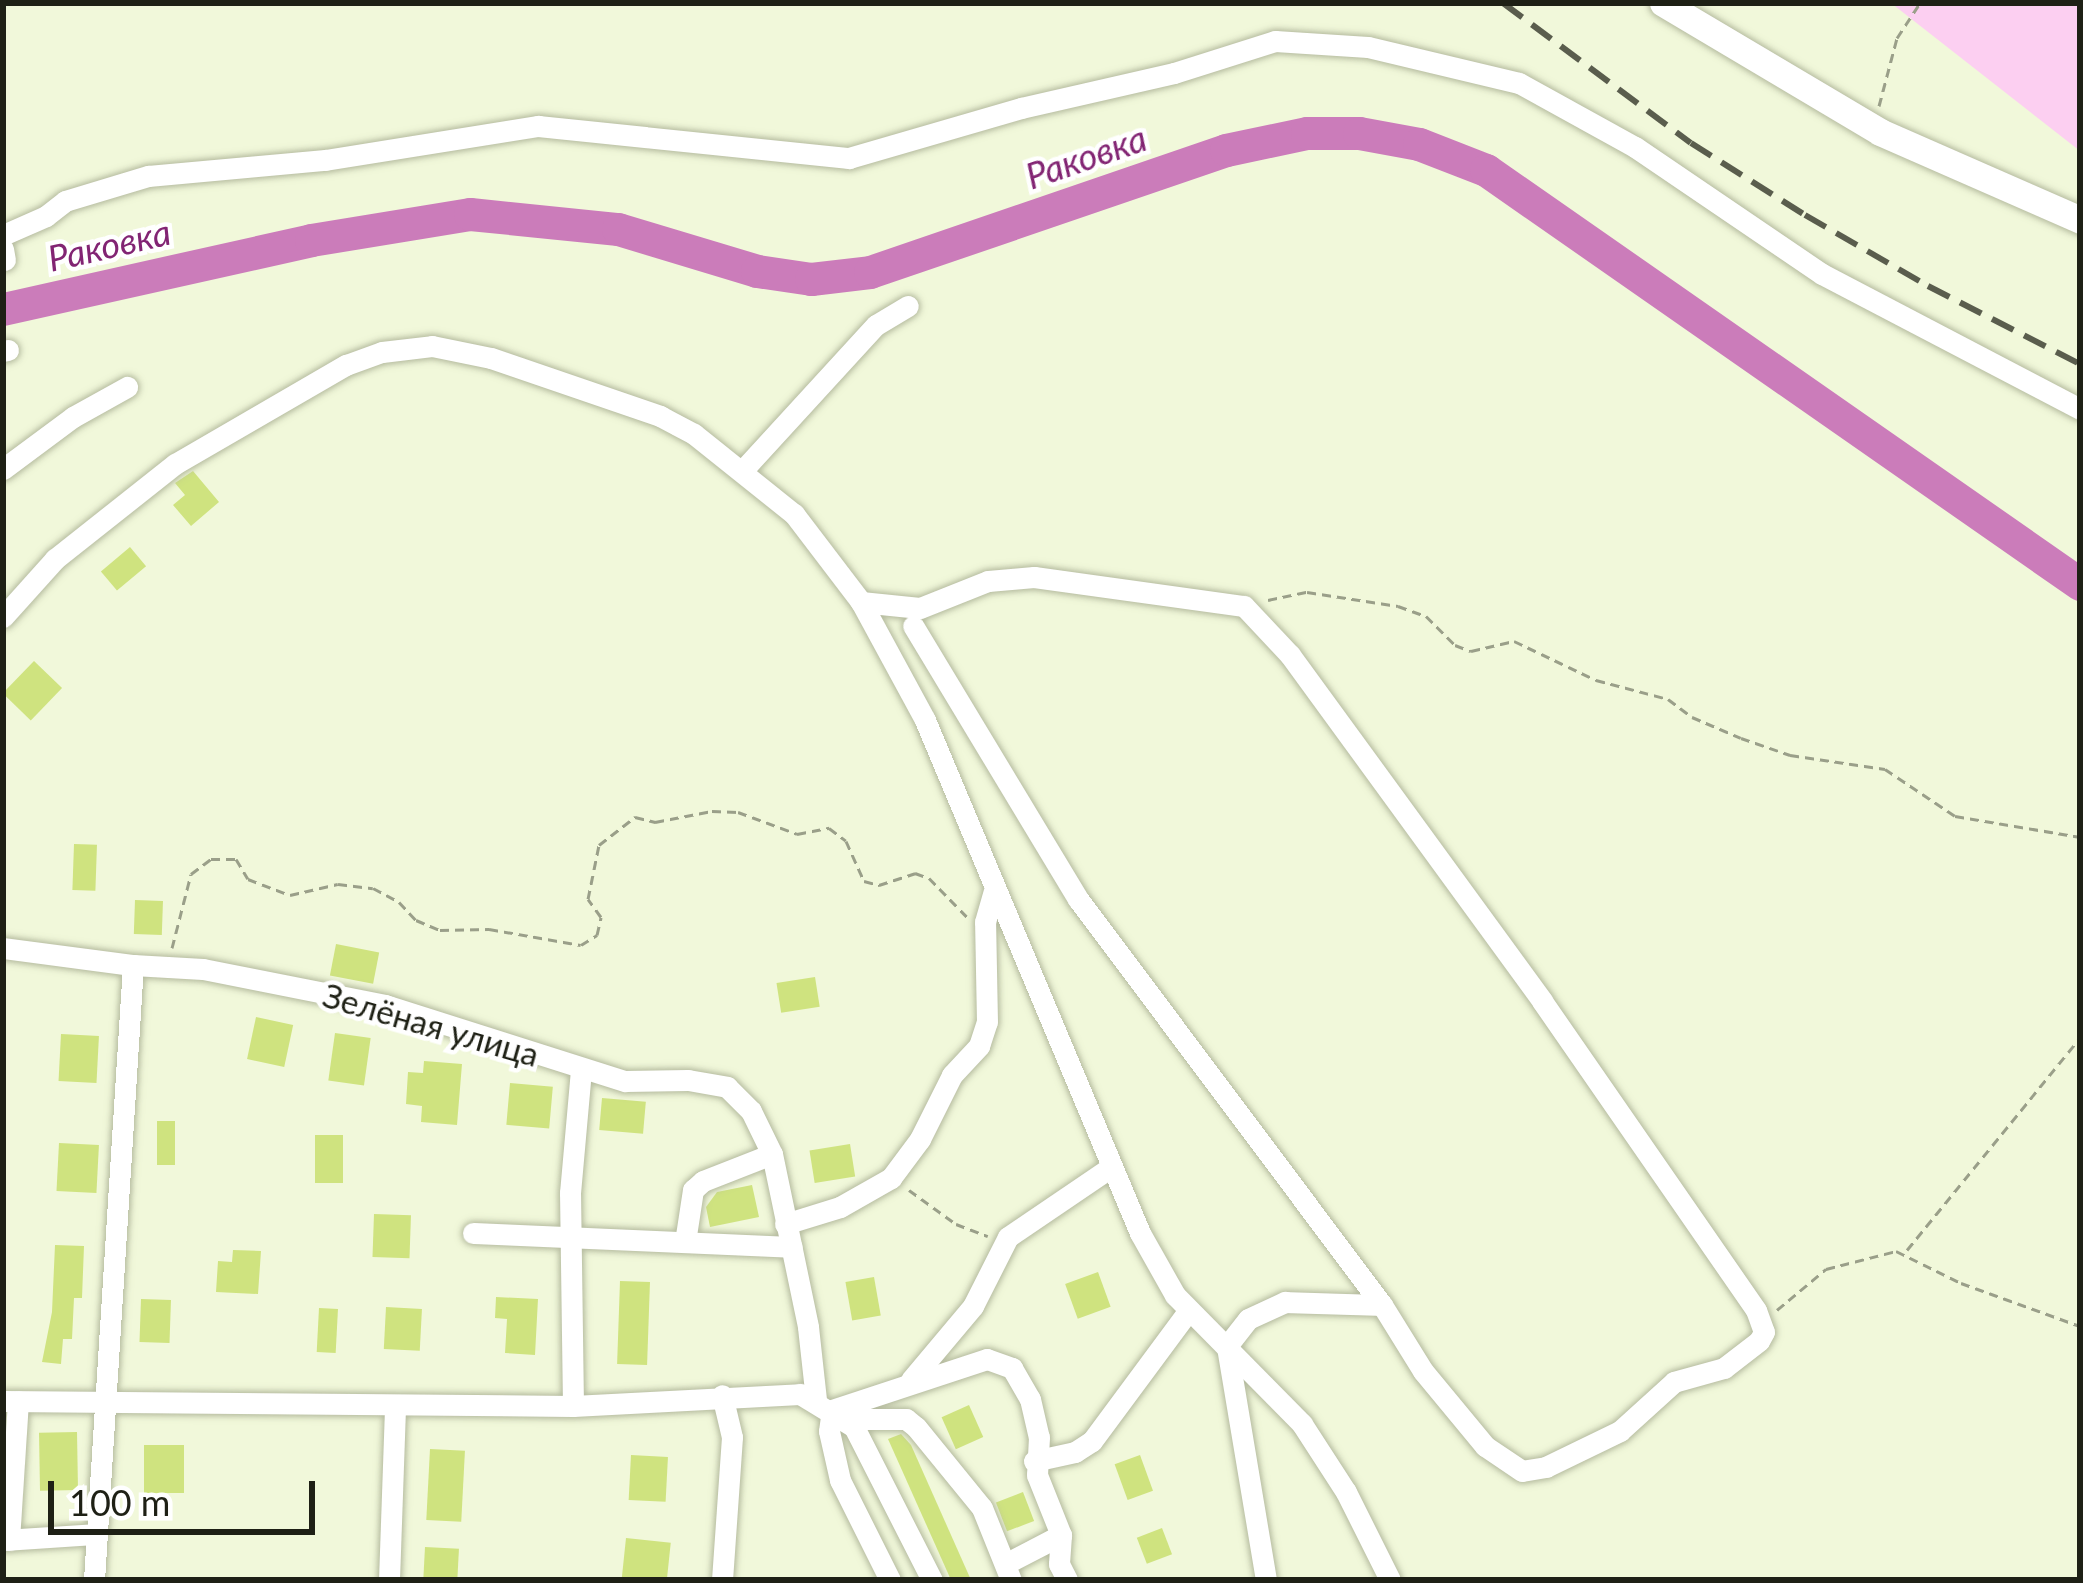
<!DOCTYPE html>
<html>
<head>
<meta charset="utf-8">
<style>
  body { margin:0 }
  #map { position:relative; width:2083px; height:1583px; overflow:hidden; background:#f1f8da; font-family:Lato,sans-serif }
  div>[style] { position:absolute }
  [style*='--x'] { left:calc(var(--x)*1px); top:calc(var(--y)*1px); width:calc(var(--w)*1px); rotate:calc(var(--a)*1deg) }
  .green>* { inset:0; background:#fccff1 }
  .river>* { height:33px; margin:-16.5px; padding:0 16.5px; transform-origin:16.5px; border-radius:16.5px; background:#cb7cba }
  .building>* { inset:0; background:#cfe37f; transform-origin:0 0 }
  .path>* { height:3px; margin-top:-1.5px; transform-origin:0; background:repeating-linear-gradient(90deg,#9a9f89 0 9px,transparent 0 15px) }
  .roads { filter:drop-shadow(0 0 3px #b5bb9f) drop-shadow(0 0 3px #b5bb9f) }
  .minor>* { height:21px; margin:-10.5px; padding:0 10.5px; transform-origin:10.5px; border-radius:10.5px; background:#fff }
  .major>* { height:27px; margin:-13.5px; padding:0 13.5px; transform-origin:13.5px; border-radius:13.5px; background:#fff }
  .rail>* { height:6px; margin-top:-3px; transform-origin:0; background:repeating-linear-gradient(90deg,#5a5d4d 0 24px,transparent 0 36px) }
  span { translate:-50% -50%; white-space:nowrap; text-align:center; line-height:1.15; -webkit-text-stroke:9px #fff; paint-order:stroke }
  .street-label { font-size:33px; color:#1e2015 }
  .water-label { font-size:36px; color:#822473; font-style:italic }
  .frame { position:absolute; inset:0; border:6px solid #1e2015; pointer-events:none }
  .scale { position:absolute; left:48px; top:1481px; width:267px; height:54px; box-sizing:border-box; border:6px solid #1e2015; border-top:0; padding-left:15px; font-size:36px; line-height:42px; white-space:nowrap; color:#1e2015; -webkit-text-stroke:9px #fff; paint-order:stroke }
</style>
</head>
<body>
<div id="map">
  <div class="green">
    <i style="clip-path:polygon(1891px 3px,2080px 3px,2080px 151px)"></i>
  </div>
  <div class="river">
    <i style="--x:3;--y:309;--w:316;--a:-12.6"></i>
    <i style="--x:311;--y:240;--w:161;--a:-9.3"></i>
    <i style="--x:470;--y:214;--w:149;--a:5.8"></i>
    <i style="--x:618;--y:229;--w:145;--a:16.8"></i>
    <i style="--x:757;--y:271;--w:55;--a:8.4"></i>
    <i style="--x:811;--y:279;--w:59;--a:-6.8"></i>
    <i style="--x:870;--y:272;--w:376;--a:-18.9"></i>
    <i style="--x:1226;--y:150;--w:83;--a:-11.9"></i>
    <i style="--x:1307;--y:133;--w:52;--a:0"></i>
    <i style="--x:1359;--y:133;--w:61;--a:10.4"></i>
    <i style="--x:1419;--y:144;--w:72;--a:21.2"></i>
    <i style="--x:1486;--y:170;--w:724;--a:34.88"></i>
  </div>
  <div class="building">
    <i style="clip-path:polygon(193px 471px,219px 502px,191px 526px,173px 505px,185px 495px,175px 483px)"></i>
    <i style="left:130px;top:547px;width:25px;height:38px;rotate:50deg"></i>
    <i style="left:34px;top:661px;width:39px;height:45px;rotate:44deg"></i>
    <i style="left:74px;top:844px;width:23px;height:46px;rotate:2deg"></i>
    <i style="left:135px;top:900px;width:28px;height:34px;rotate:2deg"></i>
    <i style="left:336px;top:944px;width:44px;height:32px;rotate:11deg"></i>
    <i style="left:815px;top:977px;width:30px;height:39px;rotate:81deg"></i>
    <i style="left:256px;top:1017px;width:38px;height:43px;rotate:12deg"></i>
    <i style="left:335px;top:1033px;width:36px;height:48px;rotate:8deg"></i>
    <i style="left:61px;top:1034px;width:38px;height:47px;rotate:3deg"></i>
    <i style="clip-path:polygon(424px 1061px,462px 1064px,457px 1125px,421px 1122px,422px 1106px,406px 1104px,408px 1072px,423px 1073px)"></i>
    <i style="left:510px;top:1083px;width:43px;height:42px;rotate:5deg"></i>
    <i style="left:602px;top:1098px;width:44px;height:32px;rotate:5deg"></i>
    <i style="left:157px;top:1121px;width:18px;height:44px"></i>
    <i style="left:315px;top:1135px;width:28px;height:48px"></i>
    <i style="left:59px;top:1143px;width:40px;height:48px;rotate:3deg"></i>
    <i style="left:850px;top:1144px;width:33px;height:41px;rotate:81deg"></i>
    <i style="clip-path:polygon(752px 1185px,759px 1217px,710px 1227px,706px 1207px,717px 1192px)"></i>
    <i style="left:374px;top:1214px;width:37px;height:43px;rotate:2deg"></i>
    <i style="clip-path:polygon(55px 1245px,84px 1246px,82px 1298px,74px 1298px,72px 1339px,63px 1339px,61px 1364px,42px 1362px,52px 1312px)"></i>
    <i style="clip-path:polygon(233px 1250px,261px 1251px,258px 1294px,216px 1292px,218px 1261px,232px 1262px)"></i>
    <i style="left:1098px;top:1272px;width:37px;height:35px;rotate:70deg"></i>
    <i style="left:874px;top:1277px;width:39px;height:29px;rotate:80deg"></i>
    <i style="left:620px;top:1281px;width:30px;height:83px;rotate:2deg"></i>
    <i style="clip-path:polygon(496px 1297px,538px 1299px,535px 1355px,505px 1353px,507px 1319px,495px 1318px)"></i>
    <i style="left:141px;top:1299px;width:30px;height:43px;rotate:2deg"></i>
    <i style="left:386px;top:1307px;width:36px;height:42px;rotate:3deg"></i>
    <i style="left:319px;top:1308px;width:19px;height:44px;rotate:3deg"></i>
    <i style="left:969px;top:1405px;width:35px;height:30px;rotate:66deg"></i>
    <i style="left:77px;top:1432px;width:58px;height:38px;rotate:89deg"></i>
    <i style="clip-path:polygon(901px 1434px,911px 1445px,971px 1580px,951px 1580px,888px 1439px)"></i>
    <i style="left:144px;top:1445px;width:40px;height:48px"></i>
    <i style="left:430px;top:1449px;width:35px;height:71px;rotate:3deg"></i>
    <i style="left:631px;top:1455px;width:37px;height:45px;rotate:3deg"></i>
    <i style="left:1140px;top:1455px;width:38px;height:27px;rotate:70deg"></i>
    <i style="left:1023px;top:1492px;width:31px;height:29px;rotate:69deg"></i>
    <i style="left:1162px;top:1528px;width:28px;height:27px;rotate:69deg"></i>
    <i style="left:626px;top:1538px;width:45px;height:42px;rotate:6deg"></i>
    <i style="left:425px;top:1547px;width:34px;height:33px;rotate:3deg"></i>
  </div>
  <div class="path">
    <i style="--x:1879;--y:106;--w:70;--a:-75.2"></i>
    <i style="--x:1897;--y:38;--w:42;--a:-56.7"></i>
    <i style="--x:1268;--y:600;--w:40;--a:-12"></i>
    <i style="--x:1307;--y:592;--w:92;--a:8.7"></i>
    <i style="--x:1398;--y:606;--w:30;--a:20"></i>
    <i style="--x:1426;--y:616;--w:41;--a:45"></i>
    <i style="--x:1455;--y:645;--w:17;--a:21"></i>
    <i style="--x:1471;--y:651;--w:44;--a:-13.1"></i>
    <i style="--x:1514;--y:641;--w:91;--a:25.4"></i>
    <i style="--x:1596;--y:680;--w:74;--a:14.8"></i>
    <i style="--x:1668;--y:699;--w:30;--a:37"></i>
    <i style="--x:1692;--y:717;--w:53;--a:23.2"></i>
    <i style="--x:1741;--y:738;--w:52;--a:19.1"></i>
    <i style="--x:1790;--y:755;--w:96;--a:8.4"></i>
    <i style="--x:1885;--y:769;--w:84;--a:33.9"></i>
    <i style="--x:1955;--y:816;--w:127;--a:9.5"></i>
    <i style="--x:172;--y:948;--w:76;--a:-75.6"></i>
    <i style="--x:191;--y:874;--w:25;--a:-37"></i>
    <i style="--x:211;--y:859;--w:25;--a:0"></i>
    <i style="--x:236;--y:859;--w:23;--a:59"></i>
    <i style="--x:248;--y:879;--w:45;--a:20.9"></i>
    <i style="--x:290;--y:895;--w:49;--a:-12.9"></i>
    <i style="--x:338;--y:884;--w:35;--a:7"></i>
    <i style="--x:373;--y:888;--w:30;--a:28"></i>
    <i style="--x:399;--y:902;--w:25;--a:47"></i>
    <i style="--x:416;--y:920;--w:26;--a:23"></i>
    <i style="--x:440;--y:930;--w:49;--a:-1.2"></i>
    <i style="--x:489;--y:929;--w:93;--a:9.9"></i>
    <i style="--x:581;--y:945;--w:19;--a:-32"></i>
    <i style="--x:597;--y:935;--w:18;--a:-77"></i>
    <i style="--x:601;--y:917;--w:22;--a:-126"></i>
    <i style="--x:588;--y:899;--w:55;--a:-78.5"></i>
    <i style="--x:599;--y:845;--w:46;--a:-37.9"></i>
    <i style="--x:635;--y:817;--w:21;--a:14"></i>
    <i style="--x:655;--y:822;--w:58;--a:-10.9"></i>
    <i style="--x:712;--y:811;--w:26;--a:2"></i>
    <i style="--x:738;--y:812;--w:63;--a:20.4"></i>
    <i style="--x:797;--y:834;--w:33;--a:-11"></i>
    <i style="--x:829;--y:828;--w:21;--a:37"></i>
    <i style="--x:846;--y:841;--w:44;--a:65.8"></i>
    <i style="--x:864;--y:881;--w:16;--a:15"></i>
    <i style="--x:879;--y:885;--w:38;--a:-18"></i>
    <i style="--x:915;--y:873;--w:15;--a:20"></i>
    <i style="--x:929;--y:878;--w:54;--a:45.7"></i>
    <i style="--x:909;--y:1190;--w:58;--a:35.9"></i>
    <i style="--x:956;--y:1224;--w:34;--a:21"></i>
    <i style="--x:1907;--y:1250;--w:274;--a:-50.8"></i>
    <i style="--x:1777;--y:1310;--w:64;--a:-39.9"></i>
    <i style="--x:1826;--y:1269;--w:72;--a:-14.4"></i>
    <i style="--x:1896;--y:1251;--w:72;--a:26.2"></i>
    <i style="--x:1961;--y:1283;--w:127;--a:19.9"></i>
  </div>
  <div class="roads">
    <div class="minor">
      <i style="--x:3;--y:235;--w:47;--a:-23.8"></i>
      <i style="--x:46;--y:216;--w:24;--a:-38"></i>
      <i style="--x:65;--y:201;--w:87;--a:-16.8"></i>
      <i style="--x:148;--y:176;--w:178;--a:-5.2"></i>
      <i style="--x:325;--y:160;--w:216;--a:-9.1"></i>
      <i style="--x:538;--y:126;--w:313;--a:5.9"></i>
      <i style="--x:849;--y:158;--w:179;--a:-16.2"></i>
      <i style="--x:1021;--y:108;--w:157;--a:-12.9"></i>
      <i style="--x:1174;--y:73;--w:106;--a:-17.6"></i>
      <i style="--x:1275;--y:41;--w:93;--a:3.7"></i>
      <i style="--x:1368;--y:47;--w:155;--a:13.4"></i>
      <i style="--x:1519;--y:83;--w:132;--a:28.9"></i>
      <i style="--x:1635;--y:147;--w:226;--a:34.2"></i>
      <i style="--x:1822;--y:274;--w:291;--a:27.6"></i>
      <i style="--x:3;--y:249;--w:11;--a:80"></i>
      <i style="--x:3;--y:351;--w:5;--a:-11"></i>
      <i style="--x:3;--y:469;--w:87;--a:-36.6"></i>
      <i style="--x:73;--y:417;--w:62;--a:-29.1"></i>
      <i style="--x:742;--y:471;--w:198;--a:-47.5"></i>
      <i style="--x:876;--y:325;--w:37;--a:-31"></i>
      <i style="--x:861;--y:602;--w:59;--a:5.8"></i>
      <i style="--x:920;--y:608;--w:73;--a:-21.7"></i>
      <i style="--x:988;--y:581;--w:46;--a:-5"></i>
      <i style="--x:1034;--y:577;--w:212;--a:7.9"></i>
      <i style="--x:1244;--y:606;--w:67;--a:46.8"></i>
      <i style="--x:1290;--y:655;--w:428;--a:53.9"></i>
      <i style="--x:1542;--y:1001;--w:376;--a:55.3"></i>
      <i style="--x:1756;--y:1310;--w:23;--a:70"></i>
      <i style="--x:1764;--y:1332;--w:10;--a:119"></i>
      <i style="--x:1759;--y:1341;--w:44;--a:142.4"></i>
      <i style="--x:1724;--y:1368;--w:52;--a:164.4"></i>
      <i style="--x:1674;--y:1382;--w:73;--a:137.8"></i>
      <i style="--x:1620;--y:1431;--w:82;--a:154.1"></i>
      <i style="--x:1546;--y:1467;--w:24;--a:171"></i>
      <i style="--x:1522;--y:1471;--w:45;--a:-146"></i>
      <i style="--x:1485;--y:1446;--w:97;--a:-129.6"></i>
      <i style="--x:1423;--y:1371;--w:78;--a:-121.8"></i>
      <i style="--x:1382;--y:1305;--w:507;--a:-126.82"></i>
      <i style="--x:1078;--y:899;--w:319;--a:-121.1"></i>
      <i style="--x:3;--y:617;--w:78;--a:-48.1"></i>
      <i style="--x:55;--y:559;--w:153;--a:-38.4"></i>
      <i style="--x:175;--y:464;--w:198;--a:-30.1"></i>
      <i style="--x:346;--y:365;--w:38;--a:-20"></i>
      <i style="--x:382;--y:352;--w:50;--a:-6.8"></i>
      <i style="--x:432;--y:346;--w:60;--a:11.5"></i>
      <i style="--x:491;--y:358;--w:179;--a:18.9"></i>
      <i style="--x:660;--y:416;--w:38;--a:28"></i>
      <i style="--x:694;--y:434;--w:128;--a:38.7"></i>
      <i style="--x:794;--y:514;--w:111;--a:52.7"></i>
      <i style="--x:861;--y:602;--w:134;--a:61.5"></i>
      <i style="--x:925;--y:720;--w:556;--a:67.26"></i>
      <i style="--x:1140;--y:1233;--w:71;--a:60.6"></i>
      <i style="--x:1175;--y:1295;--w:181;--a:45.4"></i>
      <i style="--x:1302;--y:1424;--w:81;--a:57.1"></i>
      <i style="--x:1346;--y:1492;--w:98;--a:63.4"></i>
      <i style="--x:3;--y:948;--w:131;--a:7.5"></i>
      <i style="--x:133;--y:965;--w:616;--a:93.63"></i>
      <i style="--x:133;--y:965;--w:70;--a:3.3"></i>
      <i style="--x:203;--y:969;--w:186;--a:11.2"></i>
      <i style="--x:385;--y:1005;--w:252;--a:17.6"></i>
      <i style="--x:625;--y:1081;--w:63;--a:-0.9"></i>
      <i style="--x:688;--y:1080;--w:40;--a:10"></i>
      <i style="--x:727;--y:1087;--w:34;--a:45"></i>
      <i style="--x:751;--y:1111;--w:48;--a:64"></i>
      <i style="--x:772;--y:1154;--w:177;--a:78.2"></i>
      <i style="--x:808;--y:1327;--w:72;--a:83.7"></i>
      <i style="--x:785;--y:1224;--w:58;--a:-17.2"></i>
      <i style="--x:840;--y:1207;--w:59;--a:-29.6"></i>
      <i style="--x:891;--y:1178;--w:49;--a:-53.4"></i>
      <i style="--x:920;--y:1139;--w:72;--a:-63.4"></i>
      <i style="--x:952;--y:1075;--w:40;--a:-47"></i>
      <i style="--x:979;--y:1046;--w:25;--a:-72"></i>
      <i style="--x:987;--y:1022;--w:100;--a:-91.1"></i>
      <i style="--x:985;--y:922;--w:32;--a:-74"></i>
      <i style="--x:473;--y:1233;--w:319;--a:2.5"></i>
      <i style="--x:685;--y:1242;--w:53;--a:-81.3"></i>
      <i style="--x:693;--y:1190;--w:13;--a:-42"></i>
      <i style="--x:703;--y:1181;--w:74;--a:-21.4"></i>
      <i style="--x:911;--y:1380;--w:97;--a:-50"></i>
      <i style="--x:973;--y:1306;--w:77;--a:-63.1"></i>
      <i style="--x:1008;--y:1237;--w:125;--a:-34.2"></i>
      <i style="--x:3;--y:1401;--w:570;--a:0.5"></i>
      <i style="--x:573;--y:1406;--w:227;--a:-3"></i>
      <i style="--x:800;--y:1394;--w:63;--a:31.4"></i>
      <i style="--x:854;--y:1427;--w:172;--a:63"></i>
      <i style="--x:573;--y:1406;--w:213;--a:-90.8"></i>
      <i style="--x:570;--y:1193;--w:123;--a:-84.9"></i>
      <i style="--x:845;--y:1419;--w:61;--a:0"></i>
      <i style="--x:906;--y:1419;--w:13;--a:39"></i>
      <i style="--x:916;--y:1427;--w:104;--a:50.8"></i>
      <i style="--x:982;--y:1508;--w:78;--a:68.1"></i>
      <i style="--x:1034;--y:1461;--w:42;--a:-12.4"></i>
      <i style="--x:1075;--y:1452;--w:20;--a:-33"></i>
      <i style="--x:1092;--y:1441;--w:163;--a:-53.5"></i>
      <i style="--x:3;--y:1540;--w:92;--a:-3.7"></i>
      <i style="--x:9;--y:1540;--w:139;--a:-86.3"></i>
      <i style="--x:1007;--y:1563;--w:61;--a:-27.4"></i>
      <i style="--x:389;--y:1580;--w:174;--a:-88"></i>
      <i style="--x:722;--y:1580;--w:143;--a:-86"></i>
      <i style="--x:732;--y:1437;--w:43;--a:-103.4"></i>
      <i style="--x:890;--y:1580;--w:112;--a:-116.6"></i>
      <i style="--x:840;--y:1480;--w:50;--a:-102.7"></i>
      <i style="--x:829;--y:1431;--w:21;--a:-82"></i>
      <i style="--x:832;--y:1410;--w:163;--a:-18.2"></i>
      <i style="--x:987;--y:1359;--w:27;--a:20"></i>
      <i style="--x:1012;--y:1368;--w:36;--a:60"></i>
      <i style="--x:1030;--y:1399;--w:39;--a:77"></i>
      <i style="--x:1039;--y:1437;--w:38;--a:93"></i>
      <i style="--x:1037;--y:1475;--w:65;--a:68.2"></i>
      <i style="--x:1061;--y:1535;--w:29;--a:94"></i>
      <i style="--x:1059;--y:1564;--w:18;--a:63"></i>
      <i style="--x:1266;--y:1580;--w:237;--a:-99.5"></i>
      <i style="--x:1227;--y:1346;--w:34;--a:-52"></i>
      <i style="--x:1248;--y:1319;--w:41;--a:-24.7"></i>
      <i style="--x:1285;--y:1302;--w:97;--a:1.8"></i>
    </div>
    <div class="major">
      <i style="--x:1663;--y:3;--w:252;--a:30.7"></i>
      <i style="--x:1880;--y:132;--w:219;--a:23.7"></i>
    </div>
  </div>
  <div class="rail">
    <i style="--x:1503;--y:3;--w:234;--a:36.7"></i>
    <i style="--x:1691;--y:143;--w:135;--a:32.3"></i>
    <i style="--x:1805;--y:215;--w:142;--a:30"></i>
    <i style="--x:1928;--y:286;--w:171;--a:27.2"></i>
  </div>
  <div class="street-label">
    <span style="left:431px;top:1025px;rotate:16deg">Зелёная улица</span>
  </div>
  <div class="water-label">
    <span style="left:1086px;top:157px;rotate:-19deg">Раковка</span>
    <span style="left:109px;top:245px;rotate:-13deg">Раковка</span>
  </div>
  <div class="frame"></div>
  <div class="scale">100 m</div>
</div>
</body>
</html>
